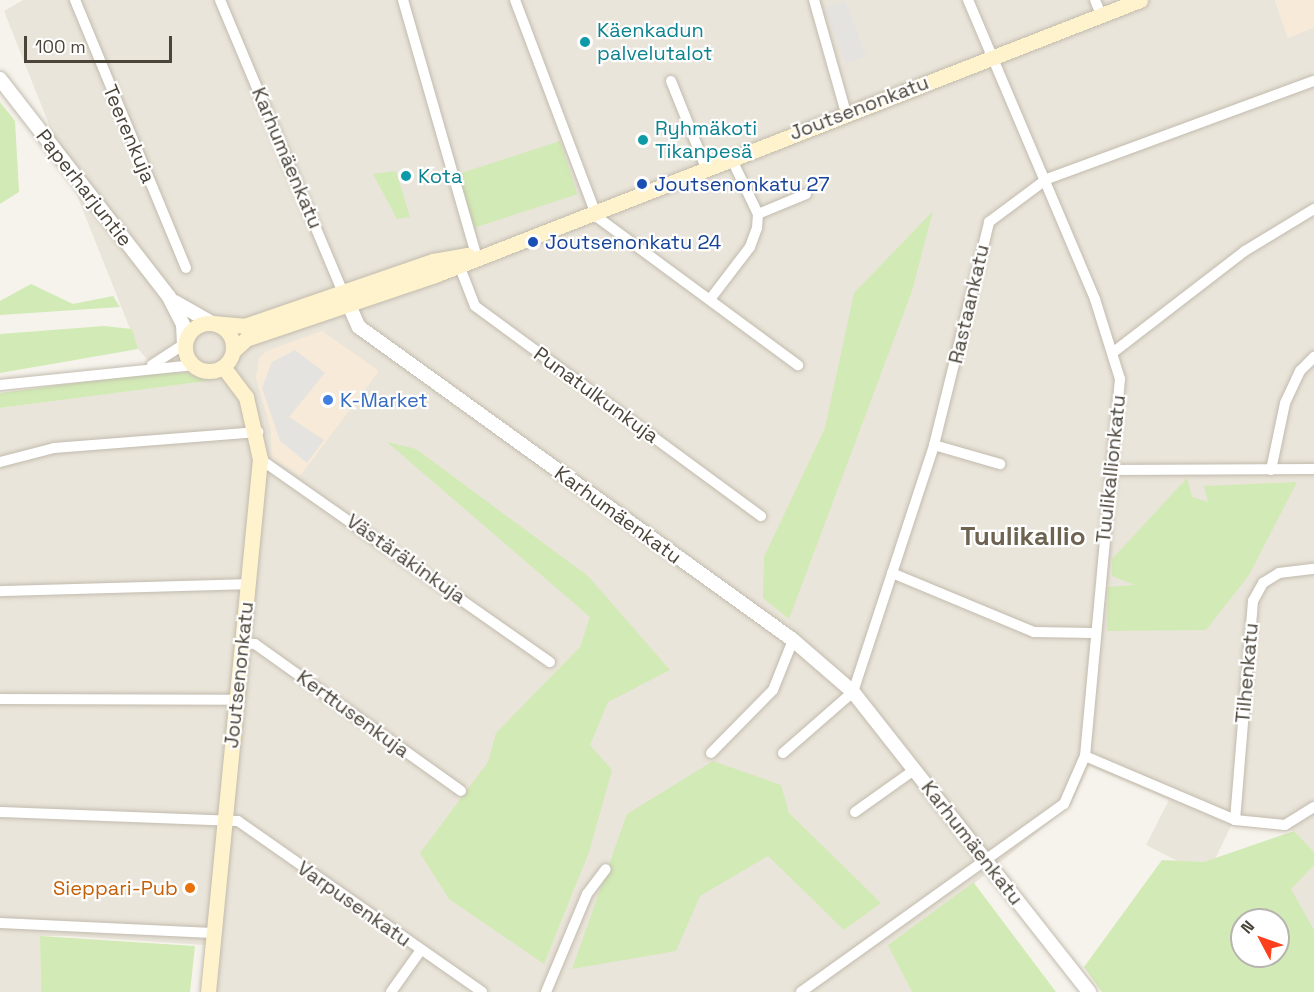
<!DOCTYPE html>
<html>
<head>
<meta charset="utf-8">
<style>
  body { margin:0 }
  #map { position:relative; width:1314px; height:992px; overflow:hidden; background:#f6f3ec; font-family:"Space Grotesk",sans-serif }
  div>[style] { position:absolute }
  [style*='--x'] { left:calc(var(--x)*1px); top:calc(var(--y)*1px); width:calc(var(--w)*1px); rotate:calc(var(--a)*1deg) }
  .residential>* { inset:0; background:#eae5da }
  .commercial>* { inset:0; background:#f7ead8 }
  .green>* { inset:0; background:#d2eab5; transform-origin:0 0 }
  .parking>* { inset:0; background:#e5e3e0; transform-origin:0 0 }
  .roads { filter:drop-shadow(0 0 2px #c2bbae) drop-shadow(0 0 2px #c2bbae) }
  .minor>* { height:10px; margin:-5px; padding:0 5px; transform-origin:5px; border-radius:5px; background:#fff }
  .tertiary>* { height:14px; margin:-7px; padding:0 7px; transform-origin:7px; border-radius:7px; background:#fff }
  .secondary>* { height:15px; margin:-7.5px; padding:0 7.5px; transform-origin:7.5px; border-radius:7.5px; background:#fff3cd }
  .secondary>.ring { margin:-7.5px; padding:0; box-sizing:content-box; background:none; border:15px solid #fff3cd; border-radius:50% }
  .dots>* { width:16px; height:16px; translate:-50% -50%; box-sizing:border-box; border:3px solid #fff; border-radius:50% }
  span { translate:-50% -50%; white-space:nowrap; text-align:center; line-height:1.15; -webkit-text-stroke:4.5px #fff; paint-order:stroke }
  .culture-label { font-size:20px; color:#0d838f }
  .left { translate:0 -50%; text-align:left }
  .street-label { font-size:20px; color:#4b4439 }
  .transit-label { font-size:20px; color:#164399 }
  .shop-label { font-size:20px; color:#366cbe }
  .food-label { font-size:20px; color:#c56008 }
  .right { translate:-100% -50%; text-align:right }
  .district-label { font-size:26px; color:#6e6250; font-weight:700 }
  .north { position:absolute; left:1230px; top:908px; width:60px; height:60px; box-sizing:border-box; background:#fff; border:2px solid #b7b4b0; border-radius:50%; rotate:311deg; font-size:16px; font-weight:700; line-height:24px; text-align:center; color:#4b4439 }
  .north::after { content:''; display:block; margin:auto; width:21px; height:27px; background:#fc3f1d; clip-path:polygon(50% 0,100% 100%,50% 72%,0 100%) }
  .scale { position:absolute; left:24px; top:36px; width:148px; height:27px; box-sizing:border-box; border:3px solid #4b4439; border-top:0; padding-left:8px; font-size:18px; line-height:21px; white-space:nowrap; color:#4b4439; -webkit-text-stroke:4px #fff; paint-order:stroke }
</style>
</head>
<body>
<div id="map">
  <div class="residential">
    <i style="clip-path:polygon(evenodd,23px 0,1275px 0,1288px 38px,1314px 27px,1314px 852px,1293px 831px,1231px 826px,1207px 876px,1146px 845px,1169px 800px,1089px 766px,1071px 805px,940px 911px,889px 944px,912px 992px,215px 992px,219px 946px,68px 936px,40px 936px,41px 992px,0 992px,0 408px,205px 381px,159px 372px,138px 349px,4px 11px,23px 0,266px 351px,300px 476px,272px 458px,271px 430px,256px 377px,266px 351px)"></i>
    <i style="clip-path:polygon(1314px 863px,1314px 936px,1279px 886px)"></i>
  </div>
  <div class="commercial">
    <i style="clip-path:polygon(1275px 0,1314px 0,1314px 27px,1288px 38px)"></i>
    <i style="clip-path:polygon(322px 331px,379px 371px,300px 476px,272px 458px,271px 430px,256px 377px,259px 358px,266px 351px)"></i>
  </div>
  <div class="green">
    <i style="clip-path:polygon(0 102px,15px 121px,19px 192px,0 204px)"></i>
    <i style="left:560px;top:141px;width:56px;height:108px;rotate:72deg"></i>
    <i style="clip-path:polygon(396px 171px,410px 217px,397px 219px,373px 174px)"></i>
    <i style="clip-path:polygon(933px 211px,912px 291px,789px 619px,763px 598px,764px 557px,825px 428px,854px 293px)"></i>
    <i style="clip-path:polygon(31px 284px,73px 304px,113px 296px,120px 307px,0 315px,0 301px)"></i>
    <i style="clip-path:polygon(104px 326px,132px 329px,138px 349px,0 373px,0 334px)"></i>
    <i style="clip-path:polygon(159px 372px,188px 373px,207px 381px,0 408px,0 393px)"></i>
    <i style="clip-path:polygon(387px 442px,416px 449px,588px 576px,670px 670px,608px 702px,590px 745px,612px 770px,589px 852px,544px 964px,449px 899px,420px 853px,488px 762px,496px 733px,580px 647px,590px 617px)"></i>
    <i style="clip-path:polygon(1187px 478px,1192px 497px,1208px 502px,1204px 486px,1297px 482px,1249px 575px,1206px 630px,1107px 631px,1108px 587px,1135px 585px,1112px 576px,1112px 559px)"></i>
    <i style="clip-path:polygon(713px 761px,781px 785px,789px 813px,881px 903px,844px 930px,768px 856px,700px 896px,676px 951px,572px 969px,627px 814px)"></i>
    <i style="clip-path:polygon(evenodd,1294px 831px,1314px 852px,1314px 865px,1291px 889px,1314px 930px,1314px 992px,1102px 992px,1084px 967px,1162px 860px,1204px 862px,1294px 831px,1242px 920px,1278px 920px,1278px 956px,1242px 956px,1242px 920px)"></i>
    <i style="clip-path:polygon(974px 882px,974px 883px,1056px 992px,912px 992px,888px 945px)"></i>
    <i style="clip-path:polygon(40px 936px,195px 946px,190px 992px,41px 992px)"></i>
  </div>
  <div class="parking">
    <i style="left:845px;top:0;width:60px;height:22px;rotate:69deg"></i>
    <i style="clip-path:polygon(295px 350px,325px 373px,289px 417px,324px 440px,307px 463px,280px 441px,262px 388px,272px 362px)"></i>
  </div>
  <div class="roads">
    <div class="minor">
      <i style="--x:75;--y:0;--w:290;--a:67.5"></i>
      <i style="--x:220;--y:0;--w:317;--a:67.2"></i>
      <i style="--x:403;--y:0;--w:265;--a:74"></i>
      <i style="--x:515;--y:0;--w:232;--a:69.3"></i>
      <i style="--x:597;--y:217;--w:250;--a:36.4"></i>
      <i style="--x:814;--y:0;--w:117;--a:74.2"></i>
      <i style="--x:1095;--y:0;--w:16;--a:68"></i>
      <i style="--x:671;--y:81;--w:94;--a:68.1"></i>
      <i style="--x:758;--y:214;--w:52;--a:-22.6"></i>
      <i style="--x:457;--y:260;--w:49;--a:68.6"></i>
      <i style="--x:475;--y:306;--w:355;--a:36.3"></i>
      <i style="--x:711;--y:298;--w:64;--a:-52.6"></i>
      <i style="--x:750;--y:247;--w:20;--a:-70"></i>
      <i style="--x:757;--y:228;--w:14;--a:-86"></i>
      <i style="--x:758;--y:214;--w:62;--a:-115.7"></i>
      <i style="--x:1115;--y:351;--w:164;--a:-37.6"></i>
      <i style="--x:1245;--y:251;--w:81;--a:-31.3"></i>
      <i style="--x:152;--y:365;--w:38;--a:-33"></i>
      <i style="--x:0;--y:385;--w:193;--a:-5.9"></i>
      <i style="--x:934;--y:445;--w:69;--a:16.1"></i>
      <i style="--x:260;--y:459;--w:354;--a:35"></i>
      <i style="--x:0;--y:462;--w:56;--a:-14.5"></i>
      <i style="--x:54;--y:448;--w:205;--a:-4.5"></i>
      <i style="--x:1111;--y:470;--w:203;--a:-0.3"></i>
      <i style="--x:1271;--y:470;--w:68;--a:-78.2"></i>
      <i style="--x:1285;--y:403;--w:35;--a:-65"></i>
      <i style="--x:1300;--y:371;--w:20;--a:-45"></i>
      <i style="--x:892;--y:573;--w:154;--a:22.6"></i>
      <i style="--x:1034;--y:632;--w:59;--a:1"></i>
      <i style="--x:0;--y:591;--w:248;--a:-1.6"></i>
      <i style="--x:242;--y:643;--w:13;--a:4"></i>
      <i style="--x:255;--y:644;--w:253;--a:35.5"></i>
      <i style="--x:0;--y:699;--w:237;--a:0.2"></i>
      <i style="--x:711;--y:753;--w:88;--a:-45.5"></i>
      <i style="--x:773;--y:690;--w:54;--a:-68.2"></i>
      <i style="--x:783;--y:753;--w:93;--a:-41.1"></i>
      <i style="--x:853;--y:692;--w:260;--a:-71.8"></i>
      <i style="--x:934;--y:445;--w:230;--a:-76.1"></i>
      <i style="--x:989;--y:222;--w:72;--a:-36.6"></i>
      <i style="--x:1047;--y:179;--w:284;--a:-20.2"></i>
      <i style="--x:1085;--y:756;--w:163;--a:23.1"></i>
      <i style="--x:1235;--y:820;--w:50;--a:5.7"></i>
      <i style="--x:1285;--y:825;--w:34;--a:-32"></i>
      <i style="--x:0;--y:812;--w:238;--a:2.2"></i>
      <i style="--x:238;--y:821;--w:298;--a:35"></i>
      <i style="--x:855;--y:812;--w:72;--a:-35.4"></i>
      <i style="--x:1235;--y:820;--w:220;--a:-85.3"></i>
      <i style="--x:1253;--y:601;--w:21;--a:-61"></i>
      <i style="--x:1263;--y:583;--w:19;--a:-32"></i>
      <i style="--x:1279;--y:573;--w:35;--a:-7"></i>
      <i style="--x:0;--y:923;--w:213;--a:2.7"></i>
      <i style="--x:391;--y:992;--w:52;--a:-54.5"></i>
      <i style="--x:546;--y:992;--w:106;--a:-67.3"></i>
      <i style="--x:587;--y:894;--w:31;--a:-53"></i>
      <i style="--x:801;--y:992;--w:323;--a:-35.6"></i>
      <i style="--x:1064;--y:804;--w:52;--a:-66.4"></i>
      <i style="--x:1085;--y:756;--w:379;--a:-84.7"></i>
      <i style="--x:1120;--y:379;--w:84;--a:-107.4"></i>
      <i style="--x:1095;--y:299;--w:325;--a:-113"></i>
    </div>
    <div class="tertiary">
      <i style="--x:0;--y:79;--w:276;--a:52.2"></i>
      <i style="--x:169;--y:297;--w:31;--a:63"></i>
      <i style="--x:183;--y:325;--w:19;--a:87"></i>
      <i style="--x:344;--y:294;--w:36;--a:66"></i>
      <i style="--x:359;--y:327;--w:535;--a:35.8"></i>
      <i style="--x:793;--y:640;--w:79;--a:40.9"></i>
      <i style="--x:853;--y:692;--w:382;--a:51.8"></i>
      <i style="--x:175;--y:302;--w:43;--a:29.6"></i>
    </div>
    <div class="secondary">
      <i class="ring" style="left:185px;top:323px;width:33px;height:33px"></i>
      <i style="--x:212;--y:323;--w:32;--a:5"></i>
      <i style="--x:244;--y:326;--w:200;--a:-19"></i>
      <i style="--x:433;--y:261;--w:35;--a:-10"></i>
      <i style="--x:233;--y:351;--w:18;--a:-43"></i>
      <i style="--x:246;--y:339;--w:200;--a:-18.7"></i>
      <i style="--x:435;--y:275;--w:757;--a:-21.31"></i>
      <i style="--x:208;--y:992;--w:536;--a:-84.43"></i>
      <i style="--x:260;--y:459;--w:64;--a:-102.7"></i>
      <i style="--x:246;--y:397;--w:38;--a:-127"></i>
    </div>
  </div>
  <div class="dots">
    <i style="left:585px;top:42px;background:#0f9aa8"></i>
    <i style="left:643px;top:140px;background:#0f9aa8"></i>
    <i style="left:406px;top:176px;background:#0f9aa8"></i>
    <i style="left:642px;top:184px;background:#1a4fb4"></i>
    <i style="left:533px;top:242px;background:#1a4fb4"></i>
    <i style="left:328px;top:400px;background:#3f7fe0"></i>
    <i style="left:190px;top:888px;background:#e8710a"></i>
  </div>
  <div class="culture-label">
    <span class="left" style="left:597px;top:42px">Käenkadun<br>palvelutalot</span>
    <span class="left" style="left:655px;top:140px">Ryhmäkoti<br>Tikanpesä</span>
    <span class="left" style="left:418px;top:176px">Kota</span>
  </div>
  <div class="street-label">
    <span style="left:859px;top:108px;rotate:-21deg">Joutsenonkatu</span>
    <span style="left:129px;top:134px;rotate:67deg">Teerenkuja</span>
    <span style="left:287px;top:158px;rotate:67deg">Karhumäenkatu</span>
    <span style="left:84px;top:188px;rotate:52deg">Paperharjuntie</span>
    <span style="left:969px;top:304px;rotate:-77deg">Rastaankatu</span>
    <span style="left:596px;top:395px;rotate:36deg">Punatulkunkuja</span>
    <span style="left:1111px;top:469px;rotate:-84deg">Tuulikallionkatu</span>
    <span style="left:618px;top:515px;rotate:36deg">Karhumäenkatu</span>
    <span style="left:406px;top:559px;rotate:35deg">Västäräkinkuja</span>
    <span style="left:1247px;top:673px;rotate:-85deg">Tilhenkatu</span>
    <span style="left:239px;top:675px;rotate:-84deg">Joutsenonkatu</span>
    <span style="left:353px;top:714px;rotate:36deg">Kerttusenkuja</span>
    <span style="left:972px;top:843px;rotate:52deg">Karhumäenkatu</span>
    <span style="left:354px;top:904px;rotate:35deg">Varpusenkatu</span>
  </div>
  <div class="transit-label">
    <span class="left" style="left:654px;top:184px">Joutsenonkatu 27</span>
    <span class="left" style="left:545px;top:242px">Joutsenonkatu 24</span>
  </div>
  <div class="shop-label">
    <span class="left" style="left:340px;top:400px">K-Market</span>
  </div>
  <div class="food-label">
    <span class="right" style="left:178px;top:888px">Sieppari-Pub</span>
  </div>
  <div class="district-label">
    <span style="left:1023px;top:537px">Tuulikallio</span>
  </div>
  <div class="north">N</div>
  <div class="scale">100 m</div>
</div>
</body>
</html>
